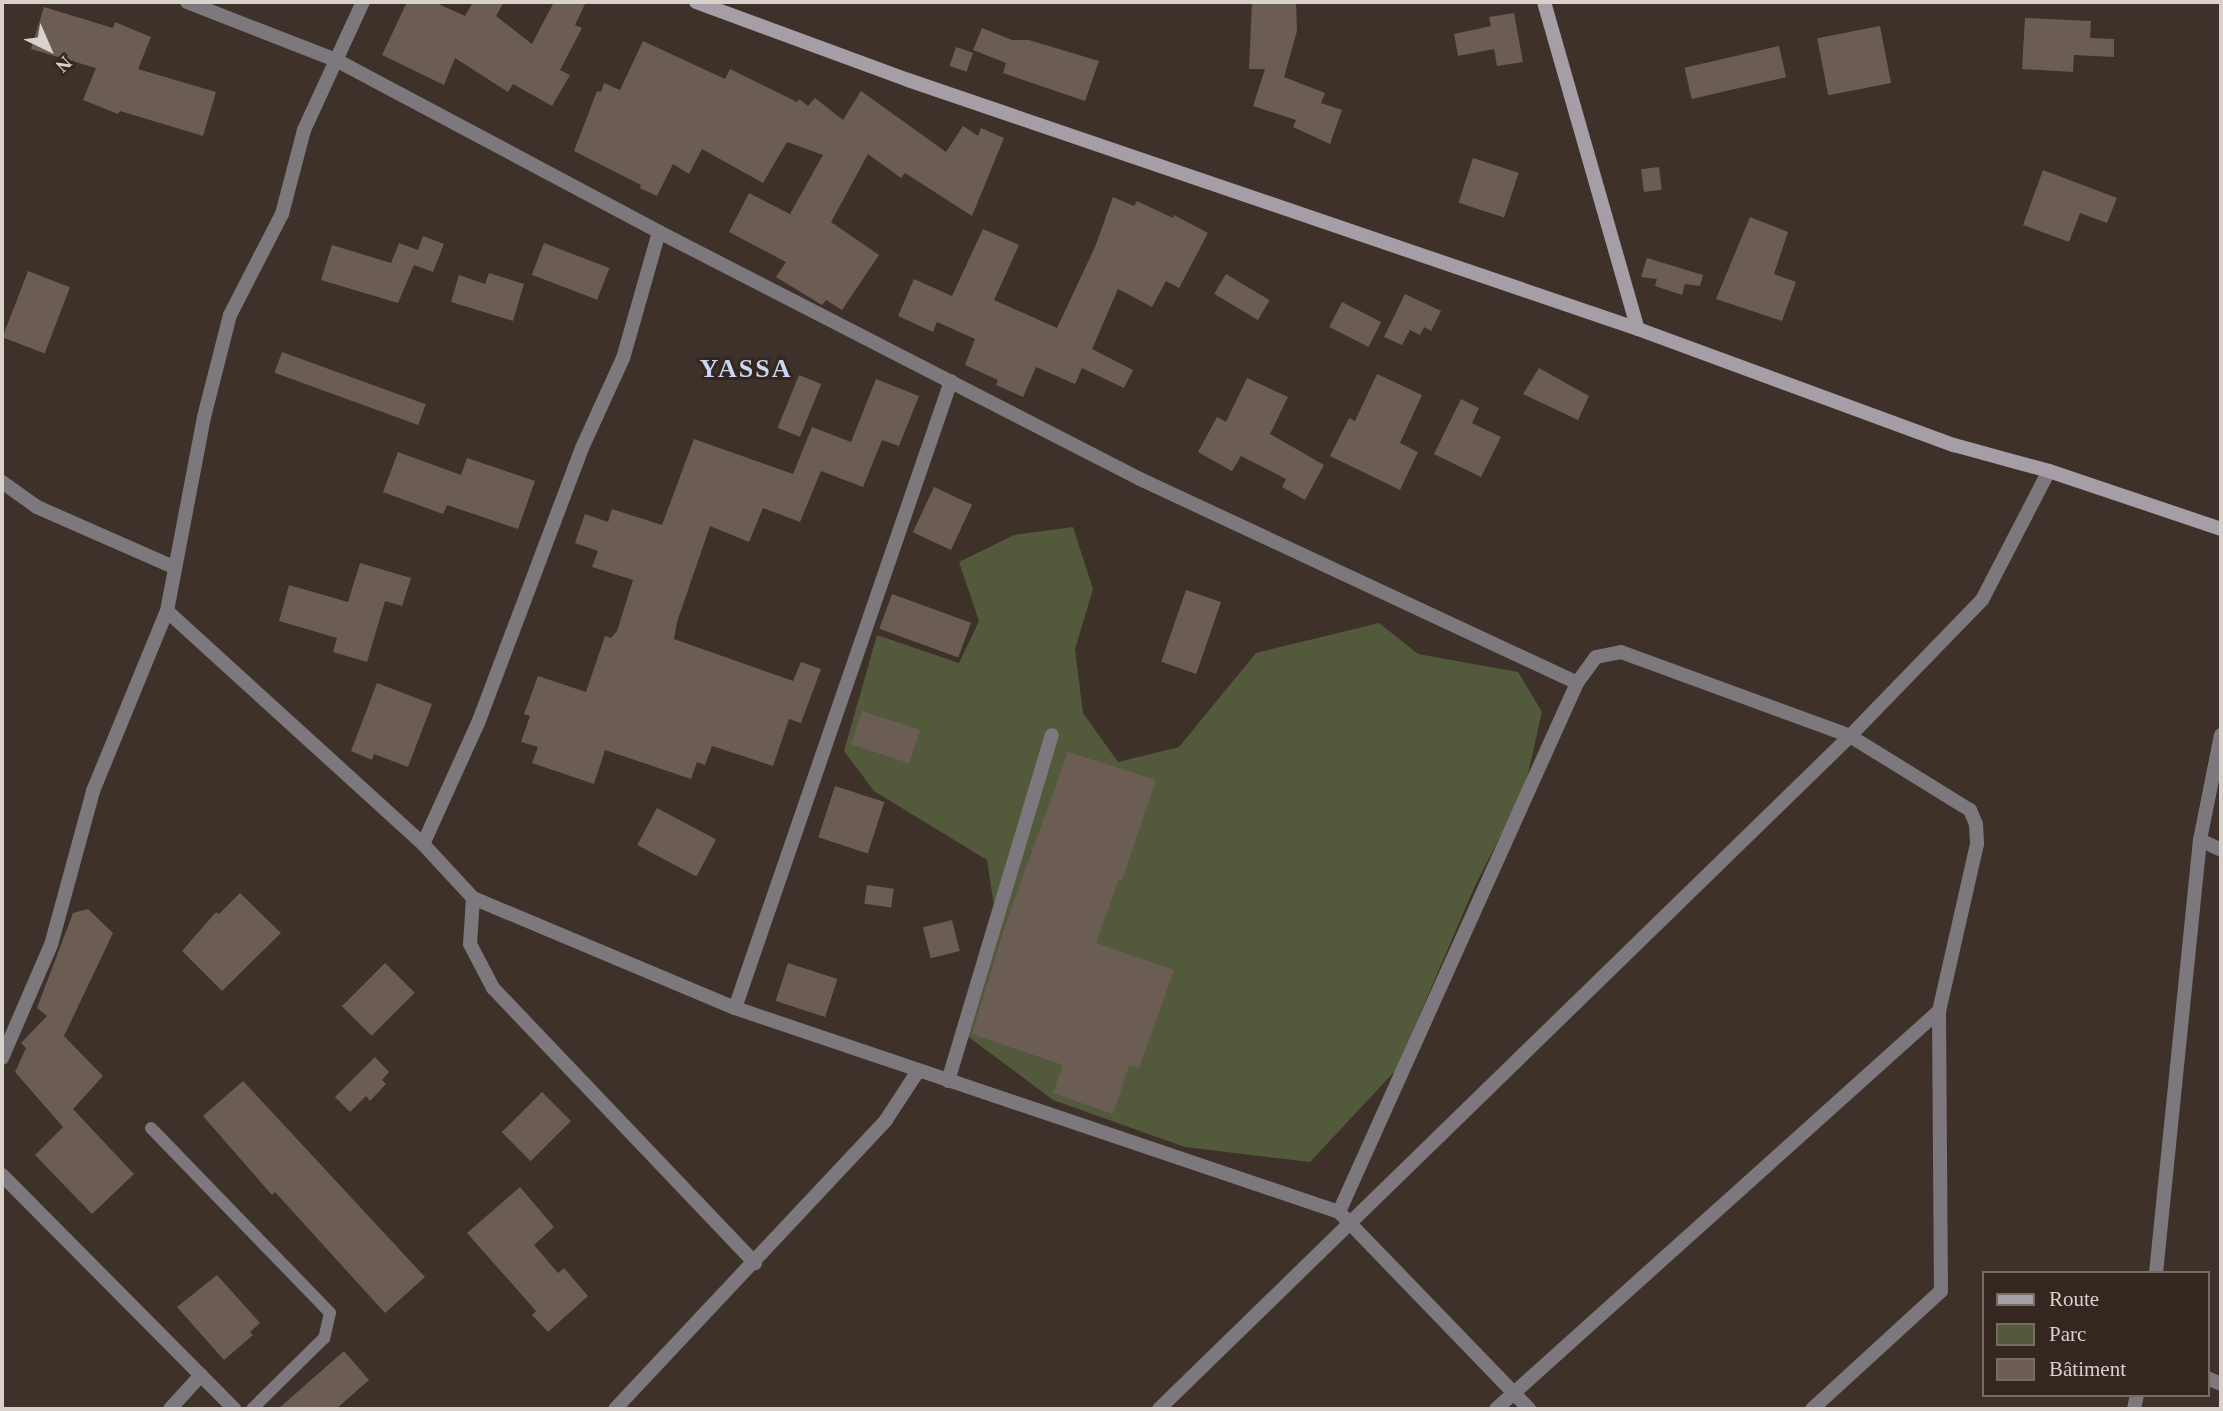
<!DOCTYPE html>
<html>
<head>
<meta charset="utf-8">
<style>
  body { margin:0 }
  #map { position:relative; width:2223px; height:1411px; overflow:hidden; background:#3e3129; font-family:"Times New Roman",serif }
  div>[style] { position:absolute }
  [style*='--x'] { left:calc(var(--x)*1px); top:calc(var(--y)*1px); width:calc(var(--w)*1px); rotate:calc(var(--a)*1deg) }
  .green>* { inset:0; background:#535a3b }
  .building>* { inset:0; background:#6b5d54; transform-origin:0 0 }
  .lane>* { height:12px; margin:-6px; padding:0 6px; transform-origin:6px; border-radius:6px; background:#7d787e }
  .street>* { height:14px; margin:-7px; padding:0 7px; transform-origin:7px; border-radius:7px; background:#7d787e }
  .secondary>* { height:14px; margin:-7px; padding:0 7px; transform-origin:7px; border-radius:7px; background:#a69ea7 }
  span { translate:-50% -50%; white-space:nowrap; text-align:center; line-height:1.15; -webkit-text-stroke:6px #342720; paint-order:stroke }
  .district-label { font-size:26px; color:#cad7f2; font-weight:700; letter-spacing:2px }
  .frame { position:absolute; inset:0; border:4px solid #d9d1cc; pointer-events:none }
  .legend { position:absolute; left:1982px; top:1271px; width:228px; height:126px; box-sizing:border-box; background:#342720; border:2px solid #766b65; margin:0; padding:9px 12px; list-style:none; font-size:21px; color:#d9d1cc }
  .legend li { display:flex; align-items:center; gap:14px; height:35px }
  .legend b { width:35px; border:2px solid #766b65 }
  .north { position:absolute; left:14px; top:14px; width:70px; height:70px; -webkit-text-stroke:5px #342720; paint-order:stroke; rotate:136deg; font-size:19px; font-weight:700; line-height:28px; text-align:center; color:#d9d1cc }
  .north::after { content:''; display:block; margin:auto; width:24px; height:32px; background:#d9d1cc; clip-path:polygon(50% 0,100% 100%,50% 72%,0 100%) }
</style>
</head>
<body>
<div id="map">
  <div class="green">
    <i style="clip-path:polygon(1073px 527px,1093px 589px,1075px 649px,1083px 713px,1118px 762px,1179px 747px,1256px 653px,1379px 623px,1418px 654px,1518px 672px,1542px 712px,1525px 787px,1474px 888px,1396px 1070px,1310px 1162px,1185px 1147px,1053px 1100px,966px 1035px,996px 919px,987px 860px,874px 791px,844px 751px,877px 635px,959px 663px,979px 621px,959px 562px,1014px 535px)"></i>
  </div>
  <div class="building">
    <i style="clip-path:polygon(407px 2px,434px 2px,465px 16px,473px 2px,504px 2px,496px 16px,532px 44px,554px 2px,586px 2px,575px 25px,582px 28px,560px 70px,570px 75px,552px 106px,513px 84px,508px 92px,455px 58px,444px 85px,382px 55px)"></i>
    <i style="clip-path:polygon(1252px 2px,1296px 2px,1297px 31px,1284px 77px,1325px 93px,1321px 103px,1342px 110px,1330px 144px,1293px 127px,1296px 120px,1253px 106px,1265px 69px,1249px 69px)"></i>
    <i style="clip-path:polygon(44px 7px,113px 28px,115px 22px,151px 37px,138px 69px,216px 92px,203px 136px,120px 111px,118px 114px,83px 100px,96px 68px,31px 49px)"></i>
    <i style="clip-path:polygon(1514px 13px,1523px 62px,1497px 66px,1494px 49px,1458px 56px,1454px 34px,1491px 26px,1489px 17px)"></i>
    <i style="clip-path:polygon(2025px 18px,2091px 21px,2090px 38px,2114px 39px,2114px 57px,2074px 55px,2073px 72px,2022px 69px)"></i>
    <i style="left:1880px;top:26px;width:58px;height:64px;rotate:79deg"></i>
    <i style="clip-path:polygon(982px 28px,1012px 40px,1029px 40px,1099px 61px,1085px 101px,1003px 73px,1006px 63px,973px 50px)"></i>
    <i style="clip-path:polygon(643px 41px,725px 79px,730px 69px,797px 102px,799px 99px,808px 106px,815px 98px,843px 120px,861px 91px,946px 152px,963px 126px,978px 136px,981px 128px,1004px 138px,972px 216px,905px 173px,901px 178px,868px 154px,831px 222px,879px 255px,842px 310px,826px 300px,822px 305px,776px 277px,786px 262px,729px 232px,749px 193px,790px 214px,823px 155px,787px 142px,763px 183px,702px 149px,689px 174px,673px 164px,657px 196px,640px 188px,641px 185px,574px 151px,597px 91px,601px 92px,604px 83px,620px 90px)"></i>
    <i style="left:1779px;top:46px;width:32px;height:97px;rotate:77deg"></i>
    <i style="left:956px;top:47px;width:18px;height:20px;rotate:19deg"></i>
    <i style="left:1473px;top:158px;width:48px;height:47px;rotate:18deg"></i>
    <i style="left:1659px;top:167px;width:23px;height:18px;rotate:83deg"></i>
    <i style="clip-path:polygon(2043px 170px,2117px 198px,2107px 223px,2080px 213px,2069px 242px,2023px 225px)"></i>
    <i style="clip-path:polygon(1113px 197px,1134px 206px,1137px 201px,1173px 218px,1174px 215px,1208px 233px,1179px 288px,1166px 281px,1152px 307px,1118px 289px,1092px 349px,1133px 370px,1124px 388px,1082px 368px,1075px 384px,1036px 367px,1023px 397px,996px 385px,998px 380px,965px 365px,975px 339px,937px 322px,933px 332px,898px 316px,914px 279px,952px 296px,983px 229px,1019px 245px,994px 300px,1057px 328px,1095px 247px)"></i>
    <i style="clip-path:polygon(1750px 217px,1788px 232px,1774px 274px,1796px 282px,1782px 321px,1716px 299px)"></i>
    <i style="clip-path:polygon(423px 236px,444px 244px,433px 272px,414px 265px,398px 303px,321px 280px,332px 245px,391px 263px,399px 243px,418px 250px)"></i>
    <i style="left:544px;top:243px;width:70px;height:34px;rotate:21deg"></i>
    <i style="clip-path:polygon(1647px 258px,1703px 275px,1700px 286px,1685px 284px,1682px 295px,1655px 286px,1657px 279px,1641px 277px)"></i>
    <i style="left:28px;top:271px;width:45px;height:71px;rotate:21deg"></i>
    <i style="clip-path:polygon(489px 273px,524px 284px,513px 321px,451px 302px,459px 275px,485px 284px)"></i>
    <i style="left:1226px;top:274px;width:51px;height:23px;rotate:31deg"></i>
    <i style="clip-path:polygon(1405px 294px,1441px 311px,1431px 331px,1424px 327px,1420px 335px,1410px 330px,1402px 345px,1384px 337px)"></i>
    <i style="left:1342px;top:302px;width:44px;height:28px;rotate:27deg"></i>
    <i style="left:282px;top:352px;width:153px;height:22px;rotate:20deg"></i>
    <i style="clip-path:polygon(1539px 368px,1589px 396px,1578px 420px,1523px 394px)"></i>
    <i style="clip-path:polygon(1377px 374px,1422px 395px,1400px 443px,1418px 452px,1400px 490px,1330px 456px,1349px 418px,1355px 421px)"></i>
    <i style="left:799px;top:375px;width:24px;height:57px;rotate:22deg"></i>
    <i style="clip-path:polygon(1247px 378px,1288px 397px,1270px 434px,1324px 465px,1305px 500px,1282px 487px,1286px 479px,1241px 456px,1232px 471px,1198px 452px,1217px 417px,1226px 422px)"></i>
    <i style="clip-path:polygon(876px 379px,919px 396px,899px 446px,882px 440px,863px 487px,821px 471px,800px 522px,763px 508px,749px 542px,710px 526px,677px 622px,674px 639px,793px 681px,801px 662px,821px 669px,801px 723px,789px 719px,773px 766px,712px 746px,705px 765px,697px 762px,691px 779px,605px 750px,594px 784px,532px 763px,538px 747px,521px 742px,530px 716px,524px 714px,538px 676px,586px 692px,605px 636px,611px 638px,617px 631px,633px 580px,592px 567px,598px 551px,575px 543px,585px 514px,608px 522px,612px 509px,662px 525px,694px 439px,793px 474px,812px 427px,851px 442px)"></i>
    <i style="clip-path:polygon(1461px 399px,1479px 408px,1472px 423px,1501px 437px,1481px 477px,1434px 454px)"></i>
    <i style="clip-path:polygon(398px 452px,461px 475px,467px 458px,535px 481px,518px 529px,447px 505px,443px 514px,383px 492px)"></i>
    <i style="left:934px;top:487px;width:42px;height:50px;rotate:25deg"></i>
    <i style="clip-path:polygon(360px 563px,411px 578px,402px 606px,385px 601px,367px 662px,333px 652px,337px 638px,279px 621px,289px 585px,348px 602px)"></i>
    <i style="left:1186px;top:590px;width:37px;height:76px;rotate:19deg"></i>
    <i style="left:892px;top:594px;width:84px;height:37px;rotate:20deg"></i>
    <i style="clip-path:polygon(377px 683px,432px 704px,408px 767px,374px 754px,372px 760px,351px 751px)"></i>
    <i style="left:862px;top:711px;width:61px;height:35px;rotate:18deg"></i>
    <i style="clip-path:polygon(1068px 752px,1156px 780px,1122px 880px,1119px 879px,1096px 943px,1174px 970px,1139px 1068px,1129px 1065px,1113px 1114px,1053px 1093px,1063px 1065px,972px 1034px,1005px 926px)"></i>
    <i style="left:835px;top:786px;width:52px;height:54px;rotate:18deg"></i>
    <i style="left:657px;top:808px;width:67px;height:42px;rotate:28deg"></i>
    <i style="left:867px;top:885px;width:27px;height:19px;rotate:8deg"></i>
    <i style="clip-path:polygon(240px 893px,281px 933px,222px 991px,182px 951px,216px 912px,219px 914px)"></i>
    <i style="clip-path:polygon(88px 909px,113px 933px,64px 1036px,103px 1076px,73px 1109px,134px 1174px,92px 1214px,35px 1155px,63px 1127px,15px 1072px,26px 1048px,21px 1043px,47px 1016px,37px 1008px,73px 913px)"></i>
    <i style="left:952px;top:920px;width:32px;height:30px;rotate:76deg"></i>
    <i style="left:385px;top:963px;width:42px;height:61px;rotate:45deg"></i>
    <i style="left:788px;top:963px;width:52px;height:40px;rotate:18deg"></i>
    <i style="clip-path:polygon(375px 1057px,389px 1072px,382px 1080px,386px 1084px,370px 1101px,366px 1096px,350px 1112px,335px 1097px)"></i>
    <i style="clip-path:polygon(243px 1081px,425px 1277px,385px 1313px,275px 1192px,272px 1195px,203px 1116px)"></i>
    <i style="left:542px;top:1092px;width:41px;height:57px;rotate:45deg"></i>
    <i style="clip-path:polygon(520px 1187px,554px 1227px,534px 1245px,558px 1273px,564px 1268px,588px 1296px,548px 1332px,532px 1315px,536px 1311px,467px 1233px)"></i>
    <i style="clip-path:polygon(217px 1275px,260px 1323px,250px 1332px,253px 1335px,224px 1360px,177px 1307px)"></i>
    <i style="clip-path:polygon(344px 1351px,369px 1380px,336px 1409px,278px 1409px)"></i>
  </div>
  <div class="lane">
    <i style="--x:151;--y:1128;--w:257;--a:45.9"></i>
    <i style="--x:330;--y:1313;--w:26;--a:103"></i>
    <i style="--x:324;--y:1338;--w:101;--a:135.4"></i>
  </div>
  <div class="street">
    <i style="--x:187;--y:2;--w:160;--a:21.3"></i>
    <i style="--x:336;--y:60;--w:366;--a:28"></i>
    <i style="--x:659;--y:232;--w:541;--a:27.18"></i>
    <i style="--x:1140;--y:479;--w:482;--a:25"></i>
    <i style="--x:659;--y:232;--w:131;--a:105.9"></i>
    <i style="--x:623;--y:358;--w:99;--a:114.5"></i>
    <i style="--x:582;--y:448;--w:294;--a:110.7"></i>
    <i style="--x:478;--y:723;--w:133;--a:114.4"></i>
    <i style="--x:423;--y:844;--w:74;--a:47.2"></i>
    <i style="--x:473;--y:898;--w:284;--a:22.8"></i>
    <i style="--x:735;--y:1008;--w:638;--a:18.66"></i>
    <i style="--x:1339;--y:1212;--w:274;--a:46"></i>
    <i style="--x:2;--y:482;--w:43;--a:35.5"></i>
    <i style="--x:37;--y:507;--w:150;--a:23.7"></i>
    <i style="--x:167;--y:611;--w:346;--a:42.3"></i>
    <i style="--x:2200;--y:840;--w:23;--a:25"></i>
    <i style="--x:473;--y:898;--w:46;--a:93.7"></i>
    <i style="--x:470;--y:944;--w:50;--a:62.4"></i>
    <i style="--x:493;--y:988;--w:380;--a:46.4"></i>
    <i style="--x:735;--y:1008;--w:663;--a:-70.99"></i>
    <i style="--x:2;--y:1058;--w:123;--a:-66.6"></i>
    <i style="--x:51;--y:945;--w:160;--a:-74.7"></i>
    <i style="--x:93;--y:791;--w:195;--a:-67.7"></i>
    <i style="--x:167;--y:611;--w:197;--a:-79.2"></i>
    <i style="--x:204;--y:417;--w:105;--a:-75.7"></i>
    <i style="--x:230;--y:315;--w:114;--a:-62.8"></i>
    <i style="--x:282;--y:214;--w:87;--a:-75.3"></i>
    <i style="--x:304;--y:130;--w:141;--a:-65.3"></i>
    <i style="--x:948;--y:1081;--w:361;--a:-73.3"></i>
    <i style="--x:2;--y:1175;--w:330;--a:45.2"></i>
    <i style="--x:1339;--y:1212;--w:580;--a:-65.78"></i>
    <i style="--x:1577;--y:683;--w:32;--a:-54"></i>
    <i style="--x:1596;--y:657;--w:25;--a:-11"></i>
    <i style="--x:1621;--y:652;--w:244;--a:20.1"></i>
    <i style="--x:1850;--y:736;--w:141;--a:31.7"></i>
    <i style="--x:1970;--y:810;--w:15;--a:67"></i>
    <i style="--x:1976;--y:824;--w:20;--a:87"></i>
    <i style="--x:1977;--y:844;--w:171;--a:102.8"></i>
    <i style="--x:1939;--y:1011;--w:280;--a:89.6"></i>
    <i style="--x:1941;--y:1291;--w:175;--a:137.5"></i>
    <i style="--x:2156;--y:1273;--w:435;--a:-84.2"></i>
    <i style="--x:2200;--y:840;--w:107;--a:-78.7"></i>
    <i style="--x:2207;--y:1378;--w:15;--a:23"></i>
    <i style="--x:170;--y:1409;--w:46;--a:-47.6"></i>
    <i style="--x:615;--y:1409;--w:396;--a:-46.8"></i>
    <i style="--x:886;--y:1120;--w:59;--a:-56.9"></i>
    <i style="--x:1159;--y:1409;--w:965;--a:-44.24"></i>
    <i style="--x:1850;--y:736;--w:190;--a:-45.9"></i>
    <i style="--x:1982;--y:600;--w:145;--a:-62.6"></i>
    <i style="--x:1496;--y:1409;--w:596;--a:-41.94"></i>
    <i style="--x:2134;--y:1409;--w:14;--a:-78"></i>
  </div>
  <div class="secondary">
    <i style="--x:696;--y:2;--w:226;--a:20.2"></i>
    <i style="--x:908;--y:80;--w:771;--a:18.83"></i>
    <i style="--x:1638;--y:329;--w:337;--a:20.2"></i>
    <i style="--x:1954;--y:445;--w:98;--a:15.3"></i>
    <i style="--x:2049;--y:471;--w:182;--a:18.6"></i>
    <i style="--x:1544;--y:2;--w:340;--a:74"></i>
  </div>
  <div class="district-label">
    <span style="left:746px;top:369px">YASSA</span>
  </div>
  <div class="frame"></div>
  <ul class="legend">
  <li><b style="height:9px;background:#a69ea7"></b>Route</li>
  <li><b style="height:19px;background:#535a3b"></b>Parc</li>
  <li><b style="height:19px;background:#6b5d54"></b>Bâtiment</li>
  </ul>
  <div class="north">N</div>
</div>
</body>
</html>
